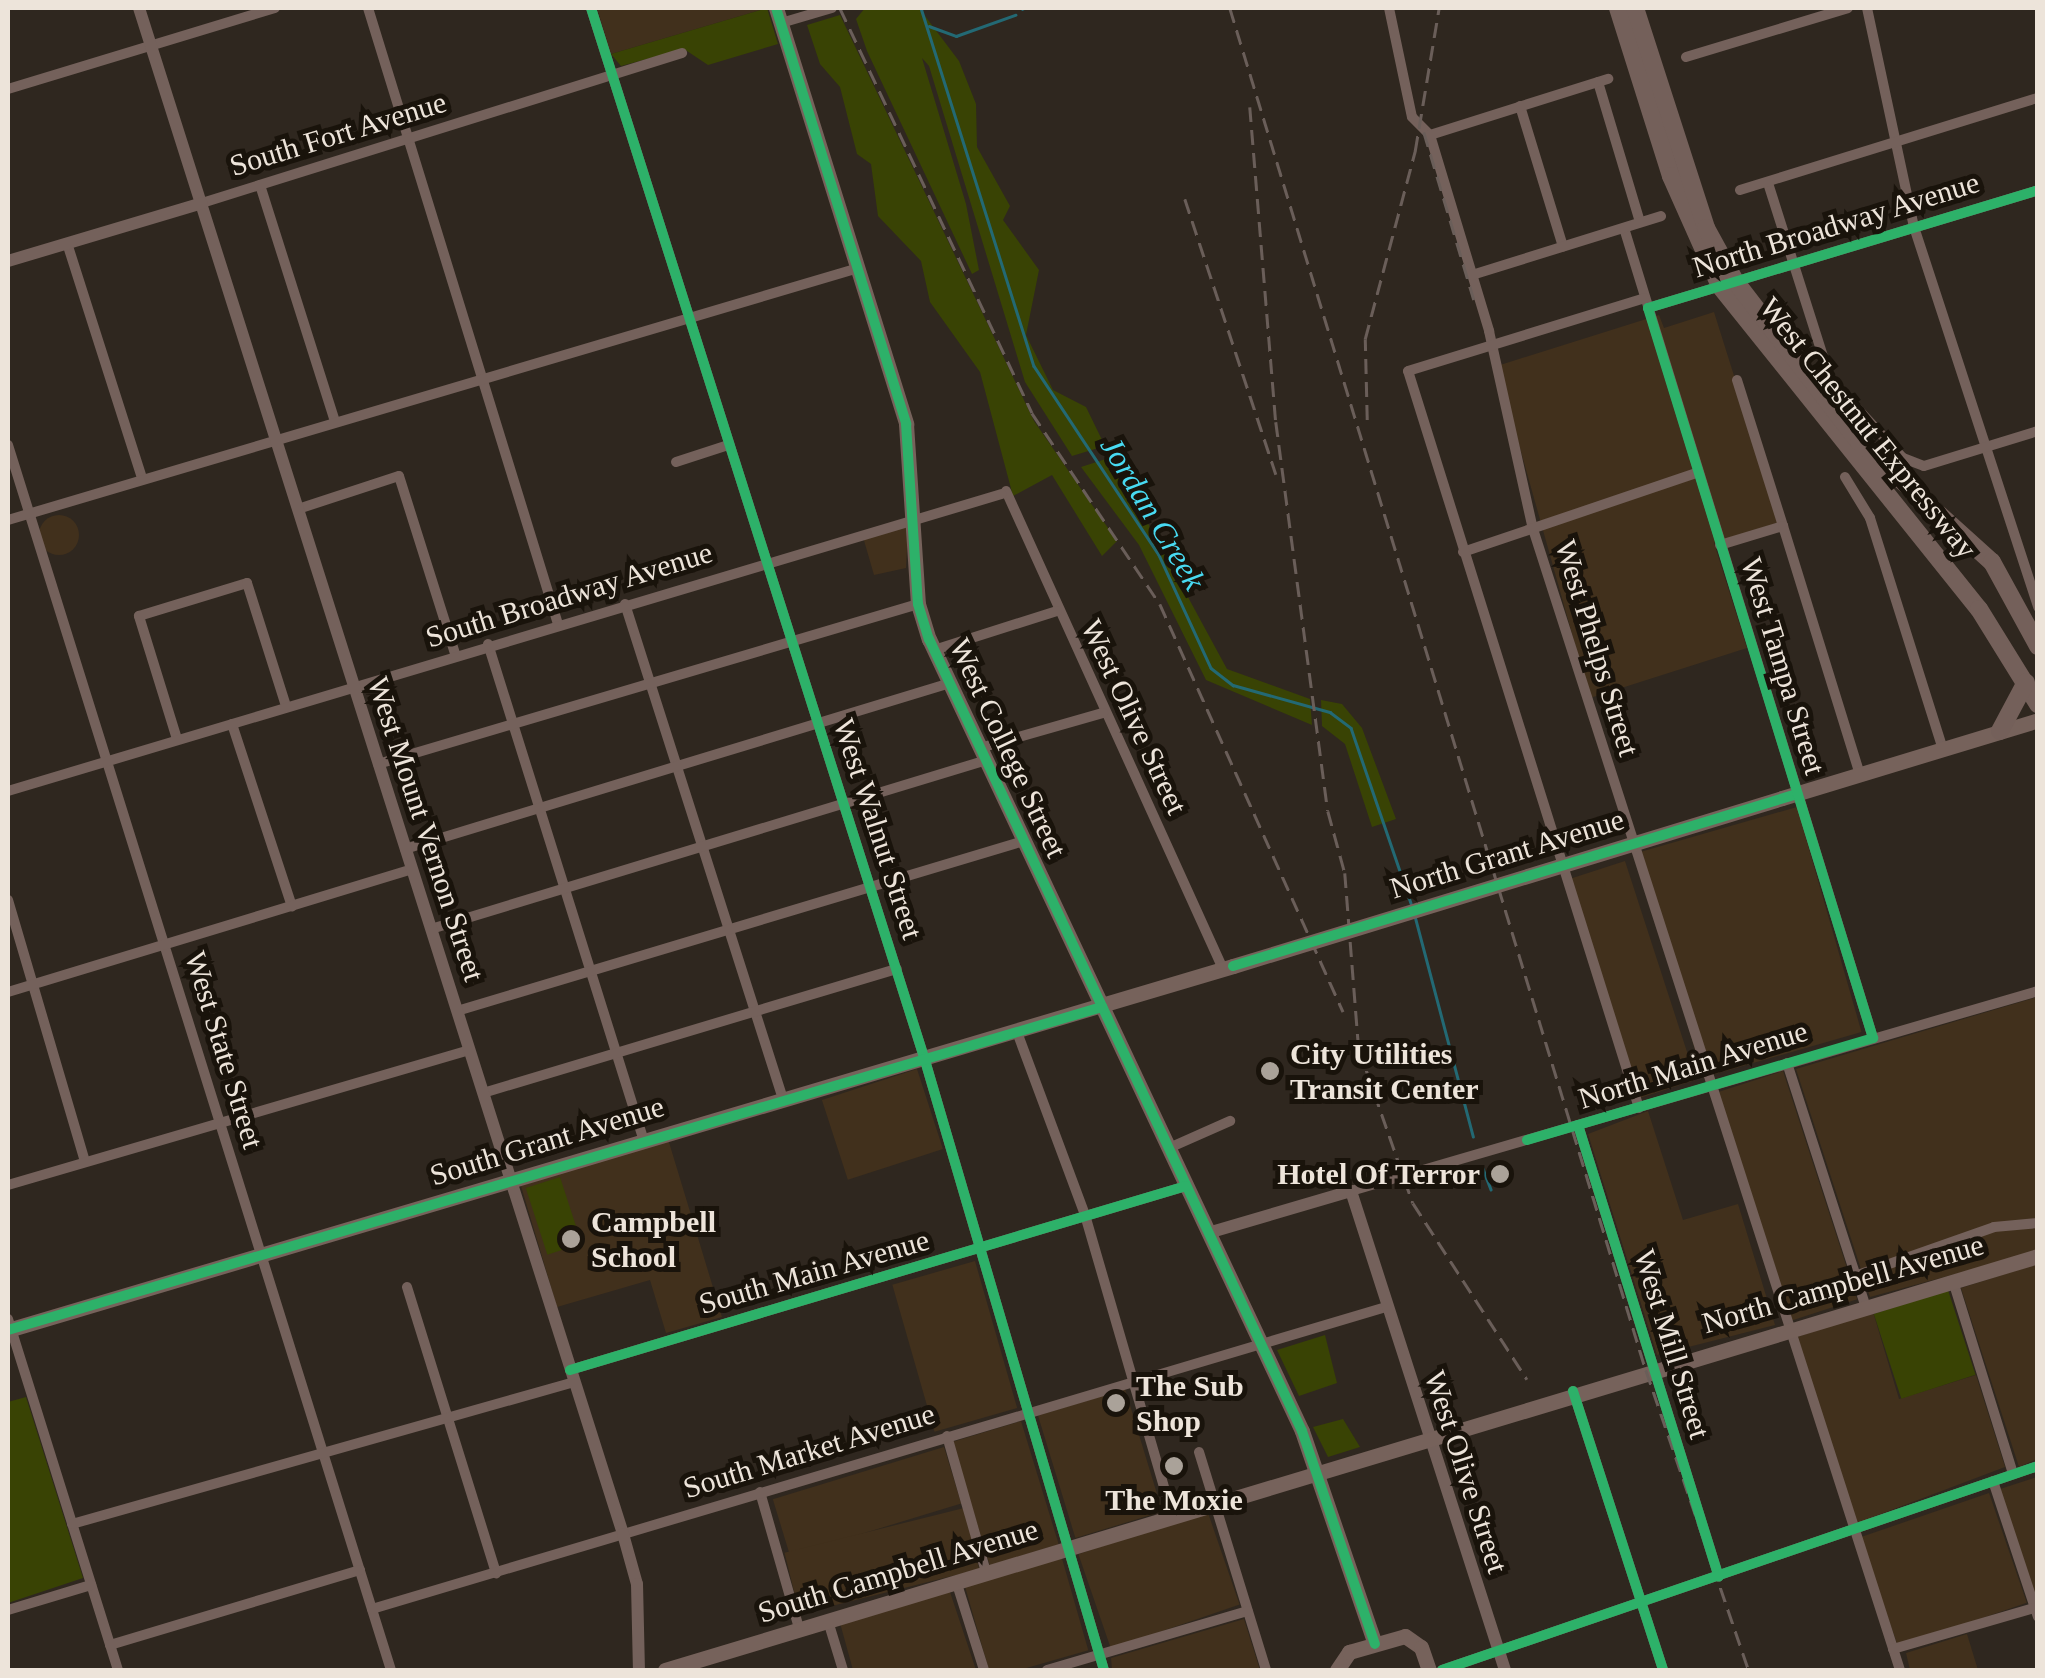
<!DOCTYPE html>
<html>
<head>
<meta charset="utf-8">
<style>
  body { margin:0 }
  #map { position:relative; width:2045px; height:1678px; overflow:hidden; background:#2f271f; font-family:Georgia,serif }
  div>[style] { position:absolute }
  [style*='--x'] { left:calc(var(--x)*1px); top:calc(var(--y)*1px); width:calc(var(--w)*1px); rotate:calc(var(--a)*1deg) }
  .built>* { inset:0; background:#41301c; transform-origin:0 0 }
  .round { border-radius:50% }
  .green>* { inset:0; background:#394304; transform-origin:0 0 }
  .stream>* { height:2.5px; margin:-1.25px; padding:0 1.25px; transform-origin:1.25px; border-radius:1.25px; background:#236974 }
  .minor>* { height:10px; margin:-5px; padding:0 5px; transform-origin:5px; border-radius:5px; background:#74615b }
  .tertiary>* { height:12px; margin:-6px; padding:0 6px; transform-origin:6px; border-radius:6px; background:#74615b }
  .secondary>* { height:15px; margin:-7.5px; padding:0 7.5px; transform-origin:7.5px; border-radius:7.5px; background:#76625b }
  .primary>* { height:18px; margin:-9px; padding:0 9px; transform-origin:9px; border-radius:9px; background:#74605a }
  .rail>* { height:2.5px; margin-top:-1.25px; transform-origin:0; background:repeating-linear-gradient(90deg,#6a5e59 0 15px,transparent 0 23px) }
  .secondary-bridge>* { height:15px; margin:-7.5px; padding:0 7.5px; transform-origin:7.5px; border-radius:7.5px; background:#76625b }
  .cycleway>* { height:10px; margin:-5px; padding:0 5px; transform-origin:5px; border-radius:5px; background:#2db169 }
  .dots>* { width:28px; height:28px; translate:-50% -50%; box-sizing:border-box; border:5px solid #19130b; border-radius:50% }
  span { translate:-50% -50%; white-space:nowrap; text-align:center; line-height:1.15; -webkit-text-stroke:10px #19130b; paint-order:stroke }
  .street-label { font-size:30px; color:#ede4da }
  .poi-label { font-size:30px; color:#ede4da; font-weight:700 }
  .left { translate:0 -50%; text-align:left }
  .right { translate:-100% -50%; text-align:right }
  .water-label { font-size:32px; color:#48daf2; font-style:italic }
  .frame { position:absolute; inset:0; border:10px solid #ede4da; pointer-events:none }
</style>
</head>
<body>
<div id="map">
  <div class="built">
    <i style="clip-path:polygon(597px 8px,767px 8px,611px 54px)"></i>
    <i style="clip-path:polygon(1714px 312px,1780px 522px,1714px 543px,1747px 648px,1590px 698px,1497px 366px,1659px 315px,1664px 328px)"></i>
    <i class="round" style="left:39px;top:515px;width:40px;height:40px"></i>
    <i style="clip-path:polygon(900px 526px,908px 528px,906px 568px,874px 575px,863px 537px)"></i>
    <i style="left:1797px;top:807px;width:234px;height:165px;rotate:74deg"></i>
    <i style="left:1625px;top:861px;width:230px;height:60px;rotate:72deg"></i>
    <i style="clip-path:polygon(2037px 997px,2037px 1252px,1870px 1297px,1796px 1069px)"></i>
    <i style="left:917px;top:1069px;width:84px;height:100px;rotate:72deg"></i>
    <i style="left:1783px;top:1071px;width:240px;height:68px;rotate:72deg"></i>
    <i style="clip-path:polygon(1648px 1111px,1683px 1220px,1738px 1204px,1775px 1325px,1657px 1355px,1588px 1134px)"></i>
    <i style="clip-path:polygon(668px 1139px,722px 1317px,666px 1333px,650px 1280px,557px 1307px,521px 1186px)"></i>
    <i style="left:975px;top:1261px;width:153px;height:86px;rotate:74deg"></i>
    <i style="clip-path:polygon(2037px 1264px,2037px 1459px,2019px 1467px,1961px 1288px)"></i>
    <i style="clip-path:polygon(1873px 1312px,1899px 1399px,1976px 1375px,2005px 1467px,1857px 1523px,1794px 1338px)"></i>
    <i style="left:1125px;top:1389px;width:128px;height:91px;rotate:73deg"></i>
    <i style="left:1021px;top:1421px;width:129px;height:72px;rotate:73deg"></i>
    <i style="left:944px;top:1447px;width:59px;height:179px;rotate:73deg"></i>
    <i style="clip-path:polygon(2037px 1477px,2037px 1601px,2000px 1489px)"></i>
    <i style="left:1989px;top:1493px;width:116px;height:136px;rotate:71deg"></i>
    <i style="left:964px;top:1508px;width:63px;height:185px;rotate:76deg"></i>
    <i style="left:1207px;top:1510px;width:100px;height:136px;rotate:71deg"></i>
    <i style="left:1061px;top:1555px;width:99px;height:101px;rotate:74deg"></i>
    <i style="clip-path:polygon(949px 1589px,976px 1670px,853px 1670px,840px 1623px)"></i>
    <i style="clip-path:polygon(1244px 1619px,1260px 1670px,1112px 1670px,1111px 1658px)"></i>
    <i style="clip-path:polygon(1967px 1634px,1978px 1670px,1910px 1670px,1906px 1653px)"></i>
  </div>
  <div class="green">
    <i style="clip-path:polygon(767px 8px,778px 44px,708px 65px,684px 49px,621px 66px,611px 54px)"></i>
    <i style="clip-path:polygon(865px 8px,919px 8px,959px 61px,976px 104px,977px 147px,1010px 206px,1003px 220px,1039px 270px,1026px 335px,1053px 390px,1086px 407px,1105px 446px,1072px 456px,1025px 382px,929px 66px,922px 58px,966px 204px,979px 270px,972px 274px,867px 51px,856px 19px)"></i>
    <i style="clip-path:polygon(840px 15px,1034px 421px,1117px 541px,1102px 556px,1052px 475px,1013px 496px,980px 372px,930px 302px,921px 261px,878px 216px,871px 164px,857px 154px,840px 87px,820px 64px,807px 25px)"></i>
    <i style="clip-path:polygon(1112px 457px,1227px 669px,1310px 699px,1312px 725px,1206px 680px,1139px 545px,1081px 467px)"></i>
    <i style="clip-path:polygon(1321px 700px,1342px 704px,1362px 728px,1396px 819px,1372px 827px,1345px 744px,1322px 726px)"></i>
    <i style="left:560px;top:1177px;width:70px;height:36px;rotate:72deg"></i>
    <i style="left:1948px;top:1290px;width:89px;height:78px;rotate:72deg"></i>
    <i style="clip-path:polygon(1325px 1335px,1337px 1383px,1299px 1396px,1277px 1350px)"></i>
    <i style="clip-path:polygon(26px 1397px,83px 1578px,8px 1603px,8px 1402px)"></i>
    <i style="clip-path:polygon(1343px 1419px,1360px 1447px,1328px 1457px,1313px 1427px)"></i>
  </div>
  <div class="stream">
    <i style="--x:921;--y:8;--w:375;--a:72.5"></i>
    <i style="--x:1034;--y:366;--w:227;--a:56.5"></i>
    <i style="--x:1159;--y:555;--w:124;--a:65.3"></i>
    <i style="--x:1211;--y:668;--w:28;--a:38"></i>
    <i style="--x:1233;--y:685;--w:101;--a:15.6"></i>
    <i style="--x:1330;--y:712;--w:26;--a:37"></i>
    <i style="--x:1351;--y:728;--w:185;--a:71.1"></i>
    <i style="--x:1022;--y:9;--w:2;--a:-27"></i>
    <i style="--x:929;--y:26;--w:29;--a:20"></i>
    <i style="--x:956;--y:36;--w:63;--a:-19.6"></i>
    <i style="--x:1415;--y:916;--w:228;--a:75.2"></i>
    <i style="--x:1482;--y:1166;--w:25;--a:69"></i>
  </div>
  <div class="minor">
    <i style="--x:368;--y:8;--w:645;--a:72.86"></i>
    <i style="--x:591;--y:8;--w:1101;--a:72.39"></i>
    <i style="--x:924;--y:1057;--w:639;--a:73.64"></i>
    <i style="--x:1389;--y:8;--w:111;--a:78.1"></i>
    <i style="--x:1412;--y:117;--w:25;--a:45"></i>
    <i style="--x:1430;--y:135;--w:205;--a:73.2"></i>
    <i style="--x:1489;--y:331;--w:203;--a:77.5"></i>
    <i style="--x:1533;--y:529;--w:1199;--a:72.17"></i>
    <i style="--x:1867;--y:8;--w:224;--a:77.9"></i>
    <i style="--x:1914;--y:227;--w:400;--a:71.9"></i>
    <i style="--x:781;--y:23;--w:53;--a:-16.4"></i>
    <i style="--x:1686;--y:57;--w:169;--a:-16.8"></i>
    <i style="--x:1598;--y:82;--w:146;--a:73.3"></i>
    <i style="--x:8;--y:89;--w:279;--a:-16.9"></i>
    <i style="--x:1520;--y:106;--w:147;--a:73"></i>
    <i style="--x:1430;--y:135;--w:187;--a:-17.5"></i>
    <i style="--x:1768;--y:183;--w:206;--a:72.4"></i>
    <i style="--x:1830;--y:379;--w:108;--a:47.3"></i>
    <i style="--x:1903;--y:458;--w:22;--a:21"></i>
    <i style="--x:1924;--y:466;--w:119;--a:-17.1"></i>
    <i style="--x:260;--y:185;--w:248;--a:72.4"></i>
    <i style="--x:1740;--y:190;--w:312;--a:-17.2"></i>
    <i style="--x:202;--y:203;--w:503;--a:-17.35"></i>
    <i style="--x:1624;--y:228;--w:847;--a:72.91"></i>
    <i style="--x:67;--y:243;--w:247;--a:72.3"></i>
    <i style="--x:1472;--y:275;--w:198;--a:-17.3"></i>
    <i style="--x:1648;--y:308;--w:407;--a:-16.8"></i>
    <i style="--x:1737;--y:380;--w:153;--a:72.5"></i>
    <i style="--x:8;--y:445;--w:1283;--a:72.64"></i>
    <i style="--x:676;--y:462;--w:55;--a:-18.1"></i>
    <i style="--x:1845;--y:477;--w:48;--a:58.6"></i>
    <i style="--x:1870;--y:518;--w:242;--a:72.5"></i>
    <i style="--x:1006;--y:491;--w:525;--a:65.58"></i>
    <i style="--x:298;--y:509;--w:106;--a:-18.1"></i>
    <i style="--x:399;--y:476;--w:187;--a:72.5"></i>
    <i style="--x:8;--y:520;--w:887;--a:-16.51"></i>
    <i style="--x:1720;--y:545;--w:66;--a:-16.8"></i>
    <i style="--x:1783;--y:526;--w:261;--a:72.8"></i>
    <i style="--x:1463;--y:552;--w:247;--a:-18.7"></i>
    <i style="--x:625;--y:604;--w:516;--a:72.3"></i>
    <i style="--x:488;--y:644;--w:518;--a:72.58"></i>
    <i style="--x:934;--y:650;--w:129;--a:-17.6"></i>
    <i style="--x:232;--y:724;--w:192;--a:71.8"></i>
    <i style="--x:177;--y:739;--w:129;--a:-107.2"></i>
    <i style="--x:139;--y:616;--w:113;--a:-17"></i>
    <i style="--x:247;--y:583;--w:129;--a:72.4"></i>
    <i style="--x:980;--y:748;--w:128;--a:-15.9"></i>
    <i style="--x:378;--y:764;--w:563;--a:-16.5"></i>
    <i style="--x:8;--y:791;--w:1037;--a:-16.64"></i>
    <i style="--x:405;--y:849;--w:570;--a:-16.94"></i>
    <i style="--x:8;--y:900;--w:272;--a:73.6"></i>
    <i style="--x:431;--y:929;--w:581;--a:-16.91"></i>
    <i style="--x:8;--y:992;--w:422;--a:-16.9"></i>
    <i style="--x:457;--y:1011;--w:592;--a:-16.69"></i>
    <i style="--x:1017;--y:1032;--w:195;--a:69.6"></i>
    <i style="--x:1085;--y:1215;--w:312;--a:73.8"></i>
    <i style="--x:1787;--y:1063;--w:256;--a:72.1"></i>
    <i style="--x:483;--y:1093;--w:432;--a:-16.7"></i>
    <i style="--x:1639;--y:1108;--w:772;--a:-107.4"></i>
    <i style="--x:1408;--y:371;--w:248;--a:-17.1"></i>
    <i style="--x:1578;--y:1125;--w:473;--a:72.7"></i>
    <i style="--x:1169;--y:1148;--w:67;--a:-23.9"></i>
    <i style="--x:8;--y:1185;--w:480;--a:-16.3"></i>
    <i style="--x:1351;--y:1191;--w:716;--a:-16.23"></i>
    <i style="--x:1855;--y:1276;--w:147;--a:-19.4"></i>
    <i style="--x:1994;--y:1227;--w:44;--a:-5.2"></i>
    <i style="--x:1953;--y:1281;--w:202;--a:72.7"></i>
    <i style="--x:407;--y:1287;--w:300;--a:72.7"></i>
    <i style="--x:8;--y:1319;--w:368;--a:72.6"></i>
    <i style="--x:570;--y:1370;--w:643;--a:-16.63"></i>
    <i style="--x:1573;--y:1391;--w:293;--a:72.1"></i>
    <i style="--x:947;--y:1436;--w:141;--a:74"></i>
    <i style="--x:1199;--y:1452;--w:228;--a:72.9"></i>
    <i style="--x:1993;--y:1481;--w:143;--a:71.7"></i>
    <i style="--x:760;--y:1492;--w:141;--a:74"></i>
    <i style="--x:72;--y:1524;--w:522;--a:-15.79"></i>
    <i style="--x:956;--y:1581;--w:93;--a:72.5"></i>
    <i style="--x:372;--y:1609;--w:1058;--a:-16.59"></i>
    <i style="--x:8;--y:1610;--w:87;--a:-16.8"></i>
    <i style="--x:828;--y:1621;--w:51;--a:73"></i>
    <i style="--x:110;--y:1645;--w:261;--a:-16.7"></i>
    <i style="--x:1893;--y:1649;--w:151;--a:-16.2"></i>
    <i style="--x:1047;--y:1670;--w:209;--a:-16.4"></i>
    <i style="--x:1442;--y:1670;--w:630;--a:-18.9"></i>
  </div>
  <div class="tertiary">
    <i style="--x:139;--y:8;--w:1601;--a:72.4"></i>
    <i style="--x:623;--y:1534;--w:52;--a:74.4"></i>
    <i style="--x:637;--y:1584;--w:86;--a:88.7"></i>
    <i style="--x:8;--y:261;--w:202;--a:-16.6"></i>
    <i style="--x:1208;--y:1233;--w:149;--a:-16.4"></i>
    <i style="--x:1351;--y:1191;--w:503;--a:72.18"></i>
  </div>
  <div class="secondary">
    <i style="--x:776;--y:8;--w:436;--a:72.6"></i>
    <i style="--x:906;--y:424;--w:180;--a:86.2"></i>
    <i style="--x:918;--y:604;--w:37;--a:73"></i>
    <i style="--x:929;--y:639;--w:875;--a:64.78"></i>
    <i style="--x:1302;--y:1431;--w:225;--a:71.1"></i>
    <i style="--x:1782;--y:798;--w:268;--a:-16.9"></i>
    <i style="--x:8;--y:1330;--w:1278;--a:-16.55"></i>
    <i style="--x:665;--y:1670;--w:1434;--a:-16.78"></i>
    <i style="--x:1337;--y:1670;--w:22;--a:-56"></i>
    <i style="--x:1349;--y:1652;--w:58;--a:-15.9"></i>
    <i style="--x:1405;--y:1636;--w:19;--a:35"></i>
    <i style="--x:1421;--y:1647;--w:24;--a:71"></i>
  </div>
  <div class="primary">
    <i style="--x:1618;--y:8;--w:176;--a:72.5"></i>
    <i style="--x:1671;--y:176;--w:120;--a:66"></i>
    <i style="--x:1720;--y:286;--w:414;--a:51.3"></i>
    <i style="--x:1979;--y:609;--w:112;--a:58.2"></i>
    <i style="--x:1635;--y:8;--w:231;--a:72.1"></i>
    <i style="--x:1706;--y:228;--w:60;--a:61.3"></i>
    <i style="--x:1735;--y:281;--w:203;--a:52.4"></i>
    <i style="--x:1859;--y:442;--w:179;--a:42.1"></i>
    <i style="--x:1992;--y:562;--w:96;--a:61.3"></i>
    <i style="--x:2000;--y:731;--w:55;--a:-62"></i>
  </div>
  <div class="rail">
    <i style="--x:840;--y:8;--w:448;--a:64.6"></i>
    <i style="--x:1032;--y:413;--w:230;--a:56.2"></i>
    <i style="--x:1160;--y:604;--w:447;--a:65.8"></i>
    <i style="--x:1230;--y:8;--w:1424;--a:73.02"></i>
    <i style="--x:1646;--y:1370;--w:317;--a:71.1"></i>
    <i style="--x:1250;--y:107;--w:316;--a:85.3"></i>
    <i style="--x:1276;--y:422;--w:392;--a:82.4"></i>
    <i style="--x:1328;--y:811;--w:64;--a:74.7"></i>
    <i style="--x:1345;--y:873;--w:177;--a:85.5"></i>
    <i style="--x:1359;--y:1049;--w:163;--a:70.7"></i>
    <i style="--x:1413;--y:1203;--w:210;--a:57.1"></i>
    <i style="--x:1424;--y:132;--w:175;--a:73.4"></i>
    <i style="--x:1185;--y:199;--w:290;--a:71.7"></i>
    <i style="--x:1367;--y:420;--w:81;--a:-91.4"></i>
    <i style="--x:1365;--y:339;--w:195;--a:-75.1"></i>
    <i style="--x:1415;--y:151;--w:145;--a:-80.5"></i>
  </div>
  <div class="secondary-bridge">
    <i style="--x:1233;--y:966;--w:574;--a:-17.01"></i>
  </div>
  <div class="cycleway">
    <i style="--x:591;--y:8;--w:1101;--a:72.39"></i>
    <i style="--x:924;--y:1057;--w:639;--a:73.64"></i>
    <i style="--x:776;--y:8;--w:436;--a:72.6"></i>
    <i style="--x:906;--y:424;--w:180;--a:86.2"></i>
    <i style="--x:918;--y:604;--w:37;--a:73"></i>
    <i style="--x:929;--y:639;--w:875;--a:64.78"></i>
    <i style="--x:1302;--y:1431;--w:225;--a:71.1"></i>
    <i style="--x:1233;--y:966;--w:590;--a:-16.96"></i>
    <i style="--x:1578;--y:1125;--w:473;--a:72.7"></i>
    <i style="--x:1527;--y:1140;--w:361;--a:-16.4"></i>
    <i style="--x:1873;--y:1038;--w:764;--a:-107.13"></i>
    <i style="--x:1648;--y:308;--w:407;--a:-16.8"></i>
    <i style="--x:8;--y:1330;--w:1141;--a:-16.45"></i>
    <i style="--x:570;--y:1370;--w:643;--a:-16.63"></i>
    <i style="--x:1573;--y:1391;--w:293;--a:72.1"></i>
    <i style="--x:1442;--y:1670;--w:630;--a:-18.9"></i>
  </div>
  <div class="dots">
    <i style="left:1270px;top:1071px;background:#aaa299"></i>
    <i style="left:1500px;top:1174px;background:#aaa299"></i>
    <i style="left:571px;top:1239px;background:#aaa299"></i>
    <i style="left:1116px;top:1403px;background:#aaa299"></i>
    <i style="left:1174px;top:1466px;background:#aaa299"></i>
  </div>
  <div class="street-label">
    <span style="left:338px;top:134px;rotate:-17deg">South Fort Avenue</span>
    <span style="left:1836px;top:225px;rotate:-17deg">North Broadway Avenue</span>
    <span style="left:1868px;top:428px;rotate:51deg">West Chestnut Expressway</span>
    <span style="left:569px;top:595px;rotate:-17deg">South Broadway Avenue</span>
    <span style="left:1597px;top:648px;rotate:73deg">West Phelps Street</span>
    <span style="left:1783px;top:666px;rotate:73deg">West Tampa Street</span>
    <span style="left:1134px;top:717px;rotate:65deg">West Olive Street</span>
    <span style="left:1008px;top:748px;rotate:65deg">West College Street</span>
    <span style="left:426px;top:829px;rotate:72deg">West Mount Vernon Street</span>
    <span style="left:878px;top:829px;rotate:72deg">West Walnut Street</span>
    <span style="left:1507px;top:854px;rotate:-17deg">North Grant Avenue</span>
    <span style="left:224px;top:1050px;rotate:73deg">West State Street</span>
    <span style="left:1693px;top:1065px;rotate:-17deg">North Main Avenue</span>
    <span style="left:547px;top:1141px;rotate:-17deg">South Grant Avenue</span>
    <span style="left:814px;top:1272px;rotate:-16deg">South Main Avenue</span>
    <span style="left:1843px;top:1284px;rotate:-16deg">North Campbell Avenue</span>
    <span style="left:1672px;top:1344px;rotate:73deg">West Mill Street</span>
    <span style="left:809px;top:1451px;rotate:-17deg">South Market Avenue</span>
    <span style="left:1466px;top:1472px;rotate:72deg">West Olive Street</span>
    <span style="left:898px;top:1571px;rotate:-17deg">South Campbell Avenue</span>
  </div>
  <div class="poi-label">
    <span class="left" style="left:1290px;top:1071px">City Utilities<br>Transit Center</span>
    <span class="right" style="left:1480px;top:1174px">Hotel Of Terror</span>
    <span class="left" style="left:591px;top:1239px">Campbell<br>School</span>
    <span class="left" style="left:1136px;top:1403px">The Sub<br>Shop</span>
    <span style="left:1174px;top:1500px">The Moxie</span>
  </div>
  <div class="water-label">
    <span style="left:1153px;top:513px;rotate:59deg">Jordan Creek</span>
  </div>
  <div class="frame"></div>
</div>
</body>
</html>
